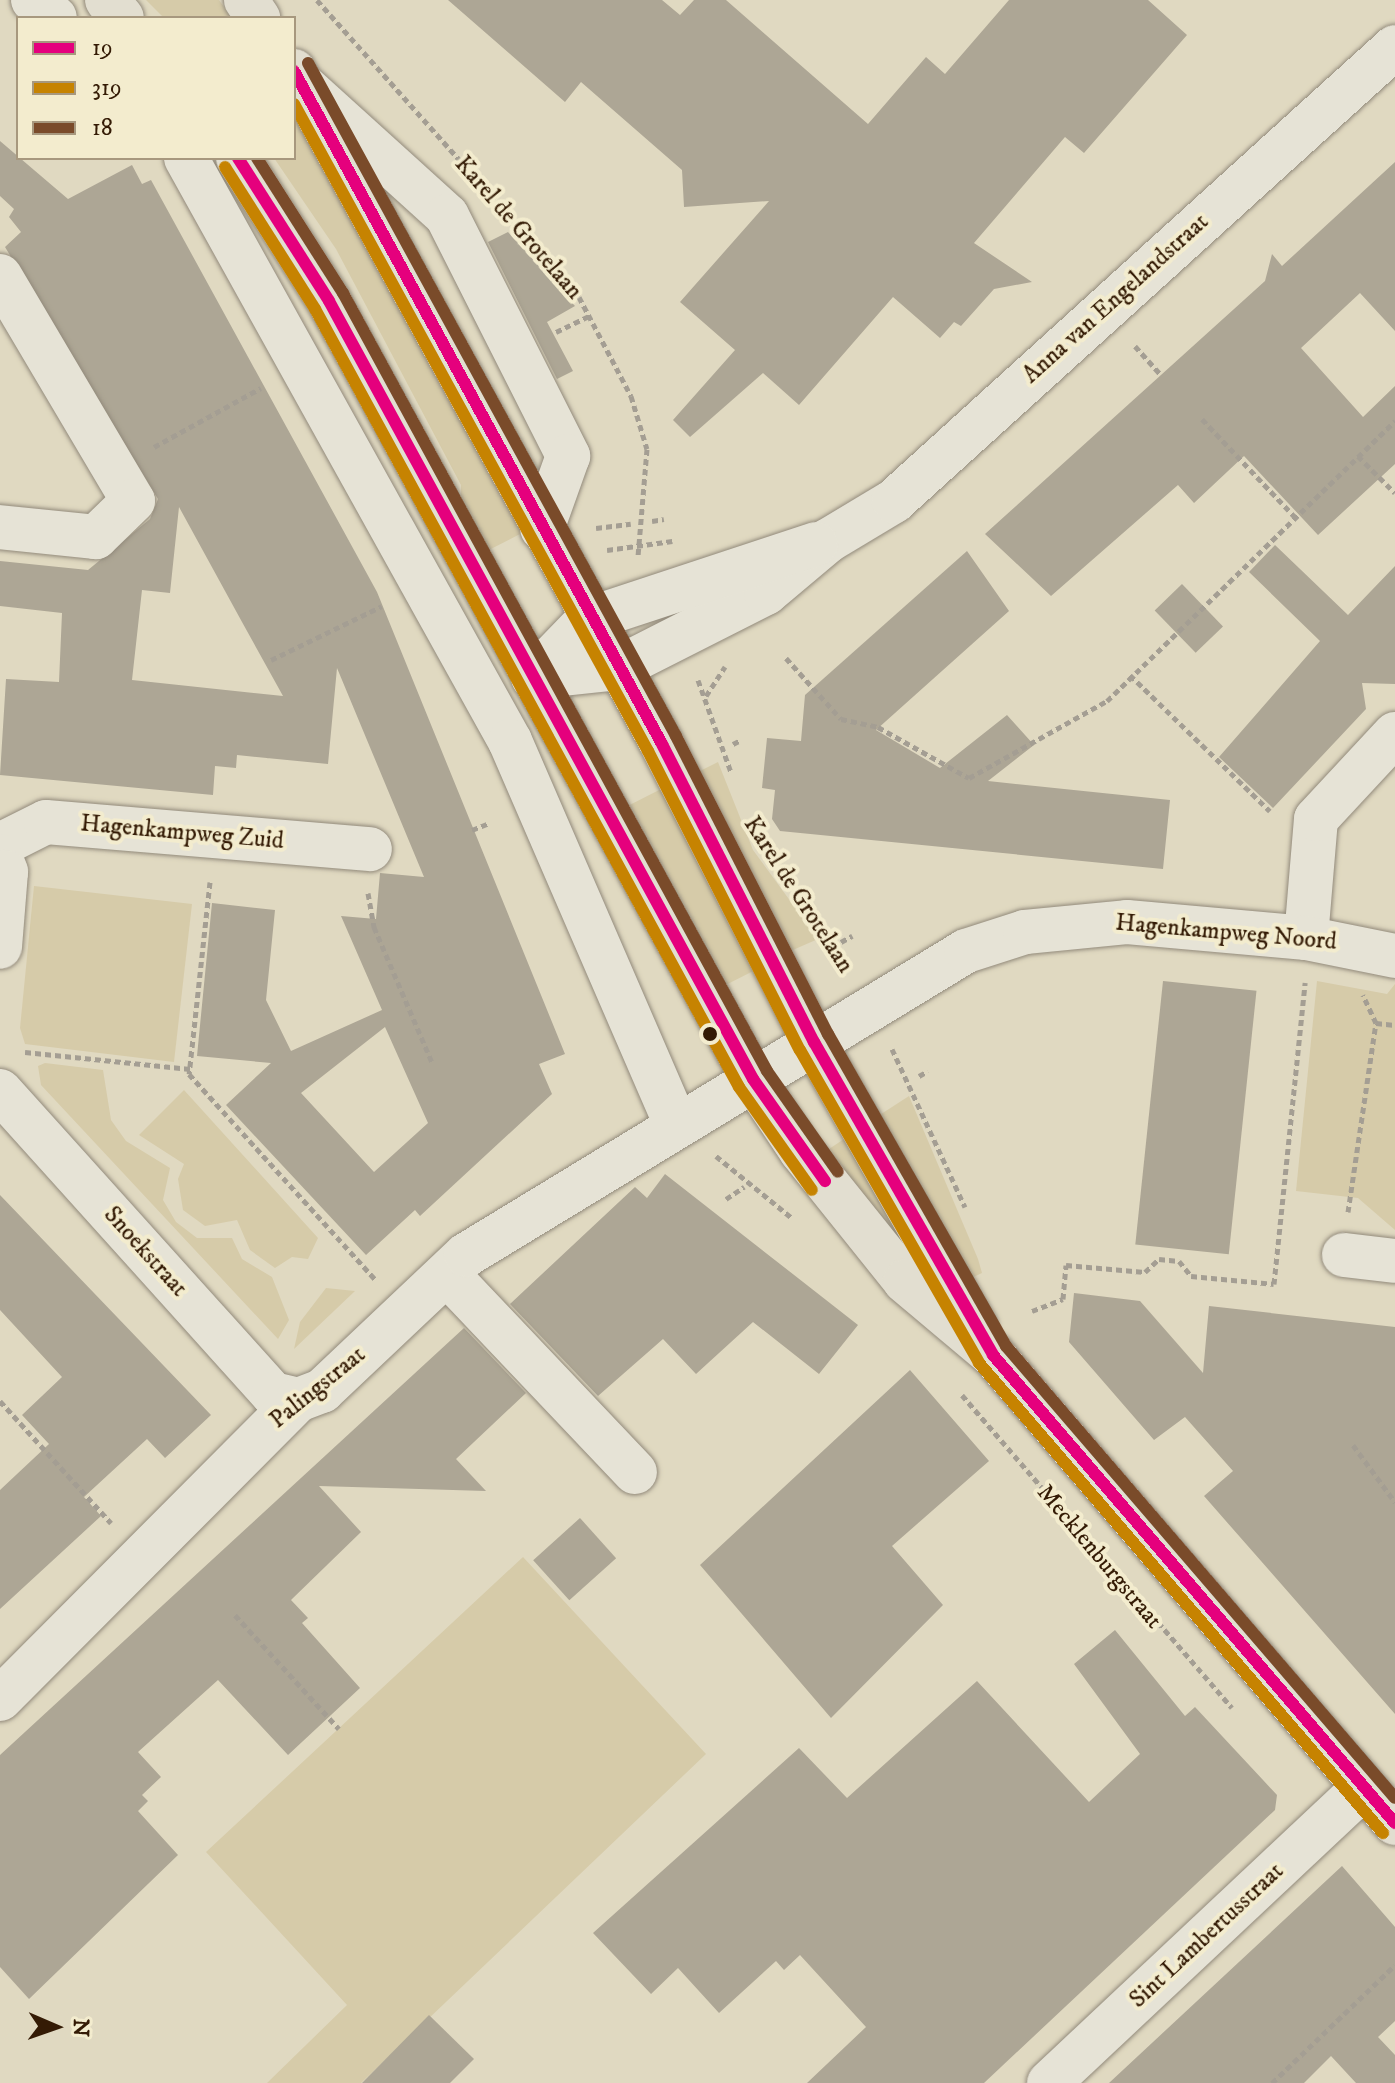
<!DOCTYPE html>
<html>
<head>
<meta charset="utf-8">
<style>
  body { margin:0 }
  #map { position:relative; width:1395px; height:2083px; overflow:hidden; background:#e0d9c1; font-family:"IM FELL DW Pica",serif }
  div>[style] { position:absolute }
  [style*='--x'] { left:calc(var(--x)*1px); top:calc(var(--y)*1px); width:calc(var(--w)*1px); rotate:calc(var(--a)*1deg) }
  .green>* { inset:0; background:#d6cba9; transform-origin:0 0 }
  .building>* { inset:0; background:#ada695; transform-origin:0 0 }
  .path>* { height:5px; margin-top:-2.5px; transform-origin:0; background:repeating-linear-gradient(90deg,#a49e93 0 6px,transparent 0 10px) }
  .roads { filter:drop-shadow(0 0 2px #928a7b) drop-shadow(0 0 2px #928a7b) }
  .minor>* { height:44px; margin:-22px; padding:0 22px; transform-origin:22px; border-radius:22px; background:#e6e3d6 }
  .major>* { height:44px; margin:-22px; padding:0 22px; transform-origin:22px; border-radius:22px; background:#e2ded0 }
  .bus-1>* { height:12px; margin:-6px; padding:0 6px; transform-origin:6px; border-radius:6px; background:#e5007d }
  .bus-2>* { height:12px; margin:-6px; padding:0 6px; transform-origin:6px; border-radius:6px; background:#c68301 }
  .bus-3>* { height:12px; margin:-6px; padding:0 6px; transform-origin:6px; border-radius:6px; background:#7a4b2a }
  .dots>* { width:22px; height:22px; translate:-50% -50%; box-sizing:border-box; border:4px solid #f3ecce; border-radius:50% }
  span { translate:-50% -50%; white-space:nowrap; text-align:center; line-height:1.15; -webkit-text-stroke:8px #f3ecce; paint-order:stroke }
  .street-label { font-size:24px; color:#341b05 }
  .legend { position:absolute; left:16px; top:16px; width:280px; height:144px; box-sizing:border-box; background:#f3ecce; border:2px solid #a7987e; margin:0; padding:10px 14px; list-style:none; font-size:24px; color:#341b05 }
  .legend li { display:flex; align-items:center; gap:16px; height:40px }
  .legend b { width:40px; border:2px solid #a7987e }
  .north { position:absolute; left:16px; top:1987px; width:80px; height:80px; -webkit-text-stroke:6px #f3ecce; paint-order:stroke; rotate:92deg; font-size:22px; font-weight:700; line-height:32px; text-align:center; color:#341b05 }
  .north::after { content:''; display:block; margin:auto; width:28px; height:36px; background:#341b05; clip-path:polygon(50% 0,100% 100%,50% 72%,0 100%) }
</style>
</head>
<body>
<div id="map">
  <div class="green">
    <i style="clip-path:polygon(146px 0,219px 0,232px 18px,164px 18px)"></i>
    <i style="clip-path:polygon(294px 115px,522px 533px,481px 554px,461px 523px,461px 485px,336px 249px,274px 158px,294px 158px)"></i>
    <i style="clip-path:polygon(718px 762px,753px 850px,818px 939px,786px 953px,692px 775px)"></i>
    <i style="left:667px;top:786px;width:204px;height:48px;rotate:63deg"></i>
    <i style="clip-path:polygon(34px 886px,192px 904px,174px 1062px,25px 1044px,20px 1028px)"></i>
    <i style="clip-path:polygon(1317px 981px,1387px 994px,1395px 984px,1395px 1230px,1358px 1198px,1296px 1191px)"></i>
    <i style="clip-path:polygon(45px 1063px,103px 1070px,111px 1120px,126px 1141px,170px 1168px,163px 1200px,176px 1222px,197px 1238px,232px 1238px,242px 1259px,272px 1277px,289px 1320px,278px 1339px,41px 1085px,38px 1066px)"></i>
    <i style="clip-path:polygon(184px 1090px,318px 1238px,308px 1259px,292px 1257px,275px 1268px,250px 1250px,237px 1220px,205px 1226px,183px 1210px,178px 1179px,184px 1164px,139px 1135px)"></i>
    <i style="clip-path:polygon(909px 1096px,978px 1259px,982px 1273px,967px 1280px,875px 1118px)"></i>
    <i style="clip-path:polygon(850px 1135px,936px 1279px,820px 1155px)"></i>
    <i style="clip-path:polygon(326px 1288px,355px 1291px,294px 1349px,300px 1322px)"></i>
    <i style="clip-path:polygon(523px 1557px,706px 1754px,361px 2083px,267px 2083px,347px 2005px,206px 1852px)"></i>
  </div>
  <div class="building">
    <i style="clip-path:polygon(448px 0,662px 0,680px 15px,694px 0,726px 0,868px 124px,926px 57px,945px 74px,1009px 0,1148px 0,1187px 35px,1084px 153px,1065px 137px,974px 243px,1032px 282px,994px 289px,961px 326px,954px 322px,940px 338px,893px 297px,799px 405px,763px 373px,690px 437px,673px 420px,735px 350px,680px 302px,769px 201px,684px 207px,682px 170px,581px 82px,565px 102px)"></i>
    <i style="clip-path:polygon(evenodd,0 141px,68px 199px,132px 165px,142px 184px,151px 180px,377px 592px,565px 1054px,539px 1064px,552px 1094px,420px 1216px,415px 1210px,366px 1255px,226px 1105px,271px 1063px,197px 1056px,212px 903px,275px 910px,266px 1000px,291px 1051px,382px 1010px,341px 916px,376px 919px,380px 873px,424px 877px,337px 668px,328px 764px,237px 755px,236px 768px,215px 766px,213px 795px,0 775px,6px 679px,59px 682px,62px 613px,0 606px,0 561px,88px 570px,150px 519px,158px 499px,5px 247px,21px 232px,9px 217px,14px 209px,0 196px,0 141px,179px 507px,242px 622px,283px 696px,132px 680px,142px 590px,170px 593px,179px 507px,0 141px,385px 1027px,428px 1123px,374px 1172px,301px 1093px,385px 1027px)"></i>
    <i style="clip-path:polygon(1395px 162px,1395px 331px,1360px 293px,1301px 348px,1363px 417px,1395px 386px,1395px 464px,1318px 535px,1244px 456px,1194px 503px,1178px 485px,1051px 596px,985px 534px,1265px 281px,1272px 254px,1282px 266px)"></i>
    <i style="clip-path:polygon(508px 232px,575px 306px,547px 322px,573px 371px,557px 379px,488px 242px)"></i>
    <i style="clip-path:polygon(1275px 545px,1348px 615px,1395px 566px,1395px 684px,1362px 683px,1366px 709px,1273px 808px,1219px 757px,1320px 641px,1249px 572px)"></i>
    <i style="clip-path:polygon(967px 551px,1009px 611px,876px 730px,940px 768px,1007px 715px,1034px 745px,988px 781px,1170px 800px,1163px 869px,780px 831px,772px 819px,775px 790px,762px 788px,767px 738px,801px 741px,805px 695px)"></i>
    <i style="left:1182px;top:584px;width:59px;height:38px;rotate:46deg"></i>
    <i style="left:1163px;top:981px;width:94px;height:265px;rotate:6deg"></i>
    <i style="clip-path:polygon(665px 1174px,858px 1325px,819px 1374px,753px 1322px,696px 1374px,663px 1339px,598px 1396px,510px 1304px,635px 1187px,647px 1198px)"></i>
    <i style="clip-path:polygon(0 1195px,211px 1415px,165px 1458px,147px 1439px,84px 1497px,101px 1516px,0 1609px,0 1490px,49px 1444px,22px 1415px,62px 1377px,0 1310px)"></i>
    <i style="clip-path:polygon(1074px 1293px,1140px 1301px,1203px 1373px,1209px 1306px,1395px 1327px,1395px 1714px,1204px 1496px,1233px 1471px,1185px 1417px,1154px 1440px,1069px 1342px)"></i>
    <i style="clip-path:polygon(464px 1328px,526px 1393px,456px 1459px,486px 1491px,319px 1486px,361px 1532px,291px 1600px,308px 1618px,302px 1623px,360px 1688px,288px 1755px,218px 1680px,138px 1752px,161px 1777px,142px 1795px,148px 1801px,138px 1811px,178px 1855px,29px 1999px,0 1967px,0 1755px)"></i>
    <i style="clip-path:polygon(910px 1370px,989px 1461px,892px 1546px,943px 1605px,831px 1718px,700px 1565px)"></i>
    <i style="left:580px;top:1518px;width:54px;height:63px;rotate:48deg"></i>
    <i style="clip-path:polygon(1115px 1630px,1185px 1716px,1195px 1707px,1277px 1795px,1275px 1810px,984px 2083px,807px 2083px,866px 2027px,800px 1955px,784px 1970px,776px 1961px,719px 2013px,678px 1968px,651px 1994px,593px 1933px,799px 1748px,847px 1798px,977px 1681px,1089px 1802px,1140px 1754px,1074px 1664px)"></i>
    <i style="clip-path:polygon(1342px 1866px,1395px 1927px,1395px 2021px,1378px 2037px,1395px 2055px,1395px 2083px,1356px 2083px,1331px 2056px,1304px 2083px,1109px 2083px)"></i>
    <i style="clip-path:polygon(429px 2015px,474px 2059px,450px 2083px,362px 2083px)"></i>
  </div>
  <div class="path">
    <i style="--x:317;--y:0;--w:220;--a:48.3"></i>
    <i style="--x:491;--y:195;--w:135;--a:49.2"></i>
    <i style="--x:579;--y:297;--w:112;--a:62.3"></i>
    <i style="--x:631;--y:396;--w:55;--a:73.2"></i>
    <i style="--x:647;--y:449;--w:107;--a:94.8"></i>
    <i style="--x:556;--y:332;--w:39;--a:-26"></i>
    <i style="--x:1135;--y:346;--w:39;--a:48"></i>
    <i style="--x:1202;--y:419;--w:134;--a:46.5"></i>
    <i style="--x:154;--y:447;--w:122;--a:-28.9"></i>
    <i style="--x:1358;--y:456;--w:52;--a:45"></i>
    <i style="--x:652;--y:521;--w:12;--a:-9"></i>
    <i style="--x:596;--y:528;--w:35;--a:-7"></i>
    <i style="--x:607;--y:550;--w:66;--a:-7.9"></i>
    <i style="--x:786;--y:658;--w:82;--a:48"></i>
    <i style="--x:841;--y:719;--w:38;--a:12"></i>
    <i style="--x:878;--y:727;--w:104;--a:29.3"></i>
    <i style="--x:969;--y:778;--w:158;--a:-29.2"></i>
    <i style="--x:1107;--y:701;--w:402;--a:-44.2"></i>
    <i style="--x:271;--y:660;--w:123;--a:-25.9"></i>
    <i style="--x:1130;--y:675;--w:195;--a:44.2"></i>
    <i style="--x:698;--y:680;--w:98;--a:70.3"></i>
    <i style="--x:706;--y:696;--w:35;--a:-57"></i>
    <i style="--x:733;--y:744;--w:9;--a:-27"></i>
    <i style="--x:472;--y:830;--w:18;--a:-22"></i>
    <i style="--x:210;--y:882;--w:193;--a:96.2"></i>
    <i style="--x:189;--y:1074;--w:277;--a:47.8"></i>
    <i style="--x:788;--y:883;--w:106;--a:56.2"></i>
    <i style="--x:368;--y:893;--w:35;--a:80"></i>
    <i style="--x:374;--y:927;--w:147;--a:66.8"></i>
    <i style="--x:841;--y:942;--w:13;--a:-29"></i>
    <i style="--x:1376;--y:1023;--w:19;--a:6"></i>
    <i style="--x:892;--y:1049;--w:174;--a:65.2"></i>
    <i style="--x:25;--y:1052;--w:166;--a:5.9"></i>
    <i style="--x:919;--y:1076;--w:10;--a:-29"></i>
    <i style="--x:716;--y:1156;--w:98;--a:39.2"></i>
    <i style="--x:726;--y:1199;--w:22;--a:-34"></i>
    <i style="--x:1348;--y:1212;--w:191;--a:-81.6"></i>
    <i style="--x:1376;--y:1023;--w:31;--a:-115"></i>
    <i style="--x:1032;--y:1311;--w:33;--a:-21"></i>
    <i style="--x:1063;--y:1299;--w:34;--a:-85"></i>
    <i style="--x:1066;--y:1265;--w:79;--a:5.1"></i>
    <i style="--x:1145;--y:1272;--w:19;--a:-43"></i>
    <i style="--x:1159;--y:1259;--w:20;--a:6"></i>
    <i style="--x:1179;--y:1261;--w:19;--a:51"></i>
    <i style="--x:1191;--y:1276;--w:83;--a:5.5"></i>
    <i style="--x:1274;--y:1284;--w:303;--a:-84.1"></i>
    <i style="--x:962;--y:1395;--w:413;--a:49.2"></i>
    <i style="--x:0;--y:1401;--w:165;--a:47.7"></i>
    <i style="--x:1353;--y:1445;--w:71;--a:53.6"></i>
    <i style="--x:235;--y:1615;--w:154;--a:47.6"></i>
    <i style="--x:1272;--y:2083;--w:170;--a:-43.8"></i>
  </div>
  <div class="roads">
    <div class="minor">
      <i style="--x:33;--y:0;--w:28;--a:39"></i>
      <i style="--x:306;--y:88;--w:190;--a:42.2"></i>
      <i style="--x:447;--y:216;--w:269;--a:63.2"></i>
      <i style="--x:568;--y:456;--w:77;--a:109.6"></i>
      <i style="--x:186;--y:158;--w:667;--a:60.94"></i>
      <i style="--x:510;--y:741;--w:416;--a:66.6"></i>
      <i style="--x:0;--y:276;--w:261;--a:59.4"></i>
      <i style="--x:133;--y:501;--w:52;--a:135.8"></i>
      <i style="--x:96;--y:537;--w:97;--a:-174.1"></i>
      <i style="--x:533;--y:677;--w:85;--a:-6"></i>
      <i style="--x:618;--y:668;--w:166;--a:-26.9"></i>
      <i style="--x:766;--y:593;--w:82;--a:-40.1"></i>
      <i style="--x:829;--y:540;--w:76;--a:-31"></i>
      <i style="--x:894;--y:501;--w:676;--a:-42.18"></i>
      <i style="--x:533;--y:677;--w:81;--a:-46"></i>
      <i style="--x:589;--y:619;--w:239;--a:-18.3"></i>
      <i style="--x:0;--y:845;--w:51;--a:-26.6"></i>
      <i style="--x:46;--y:822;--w:325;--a:4.8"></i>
      <i style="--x:0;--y:856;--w:17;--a:69"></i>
      <i style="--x:6;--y:872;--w:75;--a:94.6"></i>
      <i style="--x:1306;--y:938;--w:119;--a:-85.2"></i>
      <i style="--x:1316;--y:819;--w:116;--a:-47.1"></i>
      <i style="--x:0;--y:1091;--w:408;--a:48"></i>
      <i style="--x:273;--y:1394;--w:26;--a:13"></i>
      <i style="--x:1344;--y:1255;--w:51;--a:6.7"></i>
      <i style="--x:447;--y:1274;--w:273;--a:46.5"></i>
      <i style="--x:0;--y:1699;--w:422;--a:-45.1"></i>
      <i style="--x:298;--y:1400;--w:26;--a:-21"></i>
      <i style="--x:322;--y:1391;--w:198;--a:-43.4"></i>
      <i style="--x:466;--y:1255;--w:585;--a:-31.3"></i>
      <i style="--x:966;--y:951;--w:62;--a:-17.9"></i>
      <i style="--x:1025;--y:932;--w:102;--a:-5.6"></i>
      <i style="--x:1127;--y:922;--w:180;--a:5.1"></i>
      <i style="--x:1306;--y:938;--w:91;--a:11.4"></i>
      <i style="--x:1049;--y:2083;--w:432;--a:-43.2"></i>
    </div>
    <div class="major">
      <i style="--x:107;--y:0;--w:23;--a:50"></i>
      <i style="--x:246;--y:0;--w:22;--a:56"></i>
      <i style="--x:294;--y:71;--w:767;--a:61.33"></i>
      <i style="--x:662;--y:744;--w:335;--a:63"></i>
      <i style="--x:814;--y:1042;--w:328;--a:60.4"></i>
      <i style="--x:238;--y:158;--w:169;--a:57.5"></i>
      <i style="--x:329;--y:301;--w:886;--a:61.41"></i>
      <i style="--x:753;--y:1079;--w:87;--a:56.3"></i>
      <i style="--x:801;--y:1151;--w:166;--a:51.3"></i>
      <i style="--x:905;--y:1281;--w:115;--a:40.1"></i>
      <i style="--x:993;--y:1355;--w:617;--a:49.34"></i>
    </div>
  </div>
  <div class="bus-1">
    <i style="--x:294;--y:71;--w:767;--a:61.33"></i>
    <i style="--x:662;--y:744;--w:335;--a:63"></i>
    <i style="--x:814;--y:1042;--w:361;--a:60.2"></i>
    <i style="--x:993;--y:1355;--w:617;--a:49.34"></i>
    <i style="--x:238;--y:158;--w:169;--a:57.5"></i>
    <i style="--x:329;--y:301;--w:886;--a:61.41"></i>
    <i style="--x:753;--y:1079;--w:125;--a:54.8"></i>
  </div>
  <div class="bus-2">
    <i style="--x:294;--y:104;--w:738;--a:61.32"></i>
    <i style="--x:648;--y:751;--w:335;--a:63.1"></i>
    <i style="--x:800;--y:1050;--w:361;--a:60.2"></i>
    <i style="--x:979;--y:1363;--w:620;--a:49.32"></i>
    <i style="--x:225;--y:167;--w:168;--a:57.6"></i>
    <i style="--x:315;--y:309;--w:886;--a:61.41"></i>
    <i style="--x:739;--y:1087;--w:126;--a:54.7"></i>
  </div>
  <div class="bus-3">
    <i style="--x:308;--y:63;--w:767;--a:61.33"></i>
    <i style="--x:676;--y:736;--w:335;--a:63"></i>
    <i style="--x:828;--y:1034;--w:359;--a:60.3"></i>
    <i style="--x:1006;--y:1346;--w:596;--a:49.28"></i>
    <i style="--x:257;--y:158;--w:160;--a:57.5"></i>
    <i style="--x:343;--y:293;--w:886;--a:61.41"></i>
    <i style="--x:767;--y:1071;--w:123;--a:54.9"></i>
  </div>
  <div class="dots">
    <i style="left:710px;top:1034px;background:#341b05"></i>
  </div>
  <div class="street-label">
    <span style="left:518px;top:228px;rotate:49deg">Karel de Grotelaan</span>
    <span style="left:1116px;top:299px;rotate:-42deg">Anna van Engelandstraat</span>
    <span style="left:182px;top:833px;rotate:5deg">Hagenkampweg Zuid</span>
    <span style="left:798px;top:895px;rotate:57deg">Karel de Grotelaan</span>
    <span style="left:1226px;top:933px;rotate:5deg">Hagenkampweg Noord</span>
    <span style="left:145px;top:1252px;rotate:48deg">Snoekstraat</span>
    <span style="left:318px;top:1388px;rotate:-39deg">Palingstraat</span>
    <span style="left:1099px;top:1557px;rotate:50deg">Mecklenburgstraat</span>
    <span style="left:1207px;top:1936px;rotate:-43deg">Sint Lambertusstraat</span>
  </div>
  <ul class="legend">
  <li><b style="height:10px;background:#e5007d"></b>19</li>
  <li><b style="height:10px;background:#c68301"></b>319</li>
  <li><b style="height:10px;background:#7a4b2a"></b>18</li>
  </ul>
  <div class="north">N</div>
</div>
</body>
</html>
